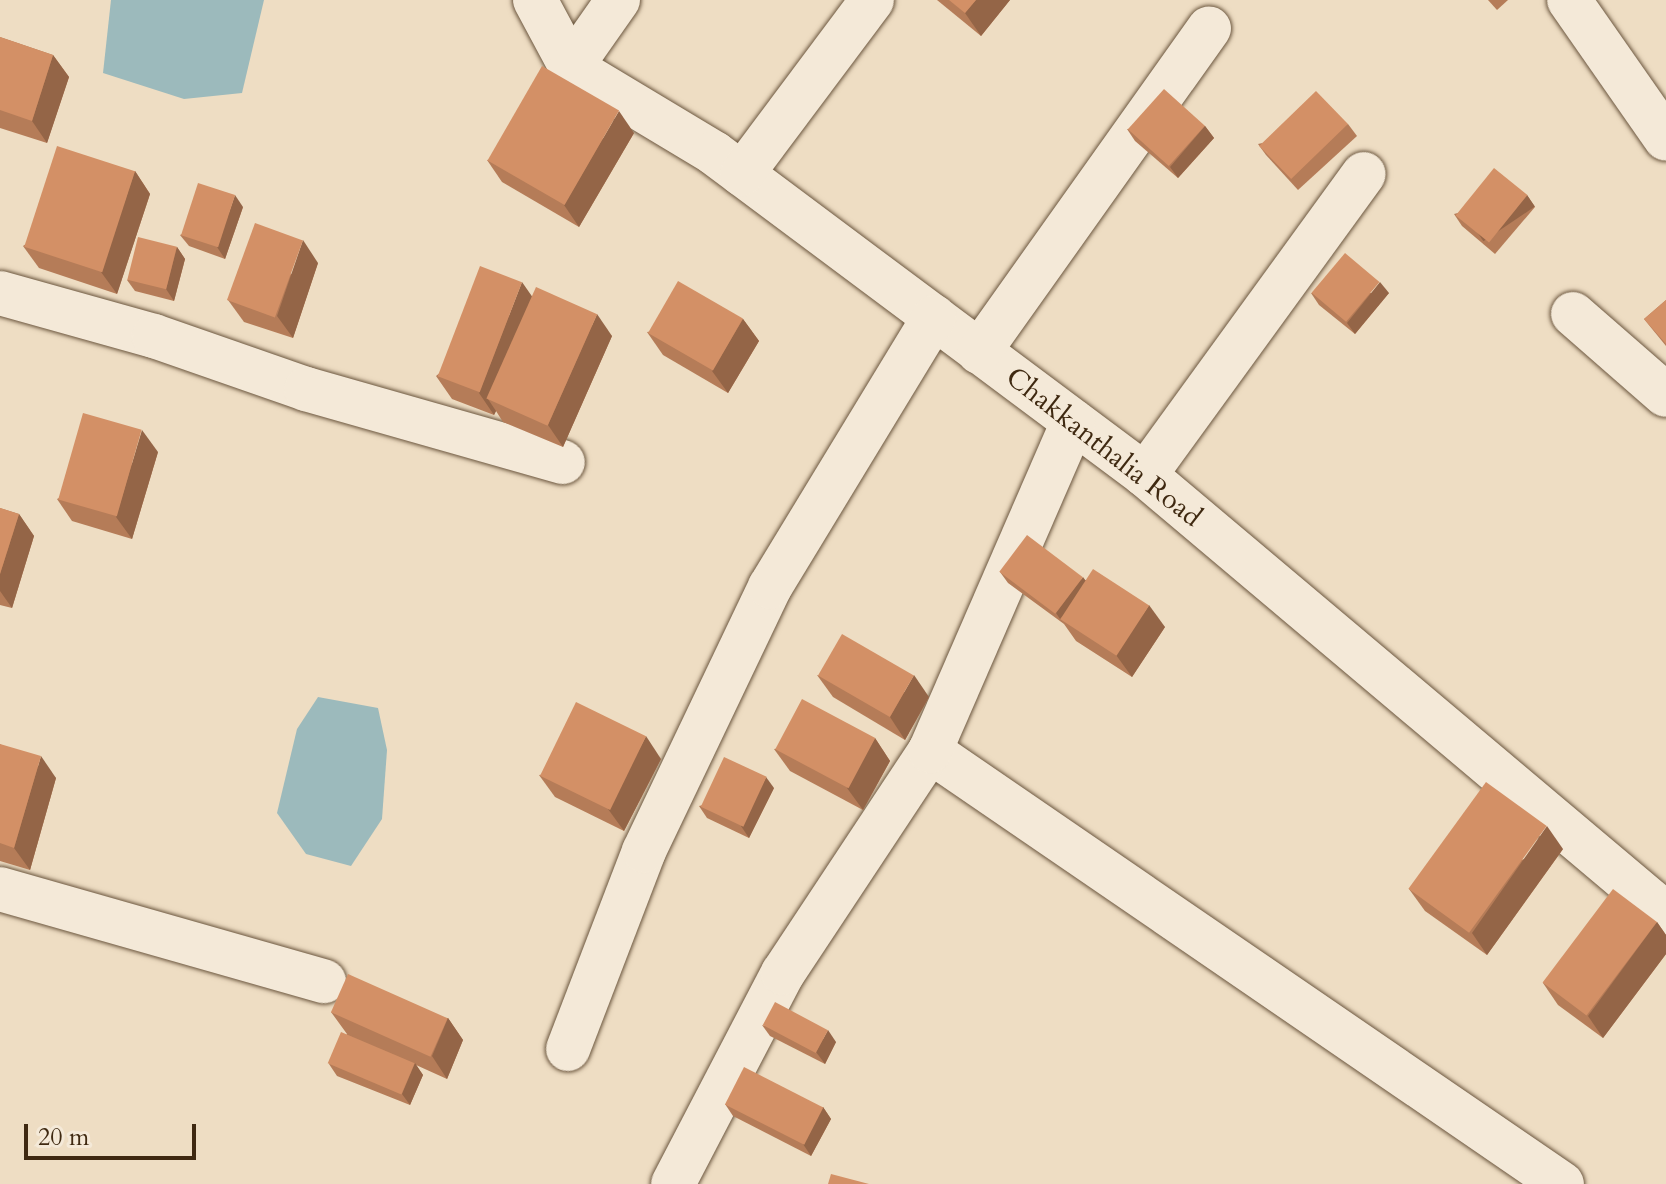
<!DOCTYPE html>
<html>
<head>
<meta charset="utf-8">
<style>
  body { margin:0 }
  #map { position:relative; width:1666px; height:1184px; overflow:hidden; background:#eeddc3; font-family:Cardo,serif }
  div>[style] { position:absolute }
  [style*='--x'] { left:calc(var(--x)*1px); top:calc(var(--y)*1px); width:calc(var(--w)*1px); rotate:calc(var(--a)*1deg) }
  .water>* { inset:0; background:#9cbabc }
  .roads { filter:drop-shadow(0 0 2px #6b563e) drop-shadow(0 0 2px #6b563e) }
  .street>* { height:44px; margin:-22px; padding:0 22px; transform-origin:22px; border-radius:22px; background:#f4e9d8 }
  .wall>* { inset:0; background:#b57c58 }
  .shaded-wall>* { inset:0; background:#946547; transform-origin:0 0 }
  .building>* { inset:0; background:#d39066; transform-origin:0 0 }
  span { translate:-50% -50%; white-space:nowrap; text-align:center; line-height:1.15; -webkit-text-stroke:8px #f4e9d8; paint-order:stroke }
  .street-label { font-size:28px; color:#3f2911 }
  .scale { position:absolute; left:24px; top:1124px; width:172px; height:36px; box-sizing:border-box; border:4px solid #3f2911; border-top:0; padding-left:10px; font-size:24px; line-height:28px; white-space:nowrap; color:#3f2911; -webkit-text-stroke:6px #f4e9d8; paint-order:stroke }
</style>
</head>
<body>
<div id="map">
  <div class="water">
    <i style="clip-path:polygon(111px 0,264px 0,242px 93px,184px 99px,103px 73px)"></i>
    <i style="clip-path:polygon(318px 697px,378px 708px,387px 750px,382px 819px,351px 866px,306px 854px,277px 813px,297px 729px)"></i>
  </div>
  <div class="roads">
    <div class="street">
      <i style="--x:535;--y:0;--w:76;--a:61.8"></i>
      <i style="--x:571;--y:67;--w:167;--a:31"></i>
      <i style="--x:714;--y:153;--w:538;--a:36.76"></i>
      <i style="--x:1145;--y:475;--w:681;--a:40.12"></i>
      <i style="--x:1569;--y:0;--w:169;--a:55.1"></i>
      <i style="--x:571;--y:67;--w:82;--a:-55"></i>
      <i style="--x:742;--y:174;--w:217;--a:-53.2"></i>
      <i style="--x:0;--y:293;--w:160;--a:15.6"></i>
      <i style="--x:154;--y:336;--w:161;--a:19.2"></i>
      <i style="--x:306;--y:389;--w:267;--a:15.9"></i>
      <i style="--x:1573;--y:314;--w:123;--a:41.1"></i>
      <i style="--x:979;--y:352;--w:397;--a:-54.6"></i>
      <i style="--x:1145;--y:475;--w:372;--a:-54"></i>
      <i style="--x:930;--y:751;--w:766;--a:34.42"></i>
      <i style="--x:0;--y:889;--w:337;--a:15.9"></i>
      <i style="--x:568;--y:1049;--w:212;--a:-69"></i>
      <i style="--x:644;--y:851;--w:293;--a:-64.5"></i>
      <i style="--x:770;--y:587;--w:316;--a:-58.7"></i>
      <i style="--x:673;--y:1184;--w:238;--a:-62.5"></i>
      <i style="--x:783;--y:973;--w:266;--a:-56.5"></i>
      <i style="--x:930;--y:751;--w:359;--a:-66.5"></i>
    </div>
  </div>
  <div class="wall">
    <i style="clip-path:polygon(937px 0,1010px 0,981px 36px)"></i>
    <i style="clip-path:polygon(1488px 0,1508px 0,1497px 10px)"></i>
    <i style="clip-path:polygon(0 37px,53px 55px,69px 77px,47px 143px,0 128px)"></i>
    <i style="clip-path:polygon(1348px 124px,1357px 136px,1298px 190px,1266px 155px,1258px 144px)"></i>
    <i style="clip-path:polygon(1205px 126px,1214px 138px,1178px 178px,1135px 141px,1127px 129px)"></i>
    <i style="clip-path:polygon(634px 133px,579px 227px,502px 182px,487px 160px)"></i>
    <i style="clip-path:polygon(135px 171px,150px 194px,117px 294px,39px 268px,23px 246px)"></i>
    <i style="clip-path:polygon(1527px 195px,1535px 207px,1495px 254px,1462px 226px,1454px 214px)"></i>
    <i style="clip-path:polygon(243px 207px,225px 259px,189px 246px,180px 235px)"></i>
    <i style="clip-path:polygon(177px 247px,185px 259px,174px 301px,135px 291px,127px 280px)"></i>
    <i style="clip-path:polygon(318px 263px,293px 338px,244px 322px,228px 300px)"></i>
    <i style="clip-path:polygon(1311px 293px,1389px 293px,1355px 334px,1319px 305px)"></i>
    <i style="clip-path:polygon(532px 297px,612px 336px,563px 447px,503px 422px,496px 411px,494px 415px,452px 399px,436px 376px)"></i>
    <i style="clip-path:polygon(1666px 300px,1666px 346px,1644px 319px)"></i>
    <i style="clip-path:polygon(743px 319px,759px 341px,728px 393px,663px 355px,647px 332px)"></i>
    <i style="clip-path:polygon(158px 452px,132px 539px,72px 521px,57px 499px)"></i>
    <i style="clip-path:polygon(0 508px,19px 514px,34px 536px,12px 608px,0 605px)"></i>
    <i style="clip-path:polygon(1000px 572px,1086px 580px,1165px 627px,1132px 677px,1076px 641px,1064px 624px,1008px 583px)"></i>
    <i style="clip-path:polygon(817px 675px,929px 697px,905px 740px,833px 697px)"></i>
    <i style="clip-path:polygon(875px 738px,890px 761px,863px 810px,790px 771px,774px 749px)"></i>
    <i style="clip-path:polygon(0 744px,56px 778px,30px 870px,0 861px)"></i>
    <i style="clip-path:polygon(661px 759px,624px 831px,555px 797px,539px 775px)"></i>
    <i style="clip-path:polygon(774px 788px,749px 838px,707px 818px,699px 806px)"></i>
    <i style="clip-path:polygon(1563px 849px,1487px 955px,1425px 911px,1409px 889px)"></i>
    <i style="clip-path:polygon(1657px 922px,1666px 935px,1666px 954px,1603px 1038px,1558px 1005px,1543px 983px)"></i>
    <i style="clip-path:polygon(331px 1012px,448px 1018px,463px 1040px,447px 1079px,416px 1065px,423px 1075px,410px 1105px,337px 1076px,329px 1064px,347px 1034px)"></i>
    <i style="clip-path:polygon(762px 1025px,836px 1042px,825px 1064px,770px 1036px)"></i>
    <i style="clip-path:polygon(725px 1104px,823px 1107px,831px 1119px,811px 1156px,733px 1116px)"></i>
  </div>
  <div class="shaded-wall">
    <i style="clip-path:polygon(976px 0,1010px 0,981px 36px,965px 13px)"></i>
    <i style="clip-path:polygon(53px 55px,69px 77px,47px 143px,32px 121px)"></i>
    <i style="clip-path:polygon(619px 111px,634px 133px,579px 227px,564px 205px)"></i>
    <i style="clip-path:polygon(1205px 126px,1214px 138px,1178px 178px,1170px 167px)"></i>
    <i style="clip-path:polygon(135px 171px,150px 194px,117px 294px,101px 272px)"></i>
    <i style="clip-path:polygon(235px 195px,243px 207px,225px 259px,217px 247px)"></i>
    <i style="left:1527px;top:195px;width:14px;height:62px;rotate:56deg"></i>
    <i style="clip-path:polygon(303px 240px,318px 263px,293px 338px,277px 316px)"></i>
    <i style="clip-path:polygon(177px 247px,185px 259px,174px 301px,166px 289px)"></i>
    <i style="clip-path:polygon(522px 282px,538px 305px,488px 399px,496px 411px,494px 415px,479px 393px)"></i>
    <i style="clip-path:polygon(1380px 282px,1389px 293px,1355px 334px,1347px 323px)"></i>
    <i style="clip-path:polygon(597px 314px,612px 336px,563px 447px,548px 425px)"></i>
    <i style="clip-path:polygon(743px 319px,759px 341px,728px 393px,712px 371px)"></i>
    <i style="clip-path:polygon(142px 430px,158px 452px,132px 539px,116px 517px)"></i>
    <i style="clip-path:polygon(19px 514px,34px 536px,12px 608px,0 591px,0 574px)"></i>
    <i style="clip-path:polygon(1083px 577px,1091px 588px,1060px 619px,1064px 625px,1056px 613px)"></i>
    <i style="clip-path:polygon(1149px 605px,1165px 627px,1132px 677px,1116px 655px)"></i>
    <i style="clip-path:polygon(914px 675px,929px 697px,905px 740px,890px 717px)"></i>
    <i style="clip-path:polygon(646px 736px,661px 759px,624px 831px,608px 809px)"></i>
    <i style="clip-path:polygon(875px 738px,890px 761px,863px 810px,847px 788px)"></i>
    <i style="clip-path:polygon(41px 756px,56px 778px,30px 870px,14px 848px)"></i>
    <i style="clip-path:polygon(766px 777px,774px 788px,749px 838px,741px 826px)"></i>
    <i style="clip-path:polygon(1547px 826px,1563px 849px,1487px 955px,1472px 933px)"></i>
    <i style="clip-path:polygon(1657px 922px,1666px 935px,1666px 954px,1603px 1038px,1588px 1016px)"></i>
    <i style="clip-path:polygon(448px 1018px,463px 1040px,447px 1079px,432px 1056px)"></i>
    <i style="clip-path:polygon(828px 1030px,836px 1042px,825px 1064px,816px 1052px)"></i>
    <i style="clip-path:polygon(415px 1063px,423px 1075px,410px 1105px,402px 1094px)"></i>
    <i style="clip-path:polygon(823px 1107px,831px 1119px,811px 1156px,803px 1144px)"></i>
  </div>
  <div class="building">
    <i style="clip-path:polygon(949px 0,976px 0,965px 13px)"></i>
    <i style="clip-path:polygon(0 37px,53px 55px,32px 121px,0 110px)"></i>
    <i style="left:542px;top:66px;width:89px;height:109px;rotate:30deg"></i>
    <i style="left:1164px;top:89px;width:55px;height:54px;rotate:42deg"></i>
    <i style="left:1316px;top:91px;width:46px;height:79px;rotate:46deg"></i>
    <i style="left:57px;top:146px;width:82px;height:106px;rotate:18deg"></i>
    <i style="left:1494px;top:168px;width:43px;height:61px;rotate:39deg"></i>
    <i style="left:198px;top:183px;width:39px;height:55px;rotate:18deg"></i>
    <i style="left:255px;top:223px;width:51px;height:82px;rotate:20deg"></i>
    <i style="left:138px;top:237px;width:40px;height:44px;rotate:14deg"></i>
    <i style="left:1345px;top:253px;width:45px;height:52px;rotate:40deg"></i>
    <i style="left:480px;top:266px;width:45px;height:118px;rotate:21deg"></i>
    <i style="left:678px;top:281px;width:75px;height:60px;rotate:30deg"></i>
    <i style="left:536px;top:287px;width:67px;height:122px;rotate:24deg"></i>
    <i style="clip-path:polygon(1666px 300px,1666px 344px,1644px 319px)"></i>
    <i style="left:83px;top:413px;width:61px;height:90px;rotate:16deg"></i>
    <i style="clip-path:polygon(0 508px,19px 514px,0 574px)"></i>
    <i style="left:1027px;top:535px;width:70px;height:46px;rotate:37deg"></i>
    <i style="left:1093px;top:569px;width:67px;height:60px;rotate:33deg"></i>
    <i style="left:842px;top:634px;width:83px;height:48px;rotate:30deg"></i>
    <i style="left:802px;top:699px;width:83px;height:57px;rotate:28deg"></i>
    <i style="left:576px;top:702px;width:78px;height:82px;rotate:26deg"></i>
    <i style="clip-path:polygon(0 744px,41px 756px,14px 848px,0 843px)"></i>
    <i style="left:724px;top:757px;width:47px;height:55px;rotate:25deg"></i>
    <i style="left:1486px;top:782px;width:75px;height:132px;rotate:36deg"></i>
    <i style="left:1613px;top:889px;width:55px;height:117px;rotate:37deg"></i>
    <i style="left:348px;top:974px;width:109px;height:42px;rotate:24deg"></i>
    <i style="left:775px;top:1002px;width:60px;height:26px;rotate:28deg"></i>
    <i style="left:341px;top:1032px;width:80px;height:34px;rotate:23deg"></i>
    <i style="left:744px;top:1067px;width:89px;height:42px;rotate:27deg"></i>
    <i style="clip-path:polygon(831px 1174px,869px 1184px,828px 1184px)"></i>
  </div>
  <div class="street-label">
    <span style="left:1104px;top:447px;rotate:38deg">Chakkanthalia Road</span>
  </div>
  <div class="scale">20 m</div>
</div>
</body>
</html>
